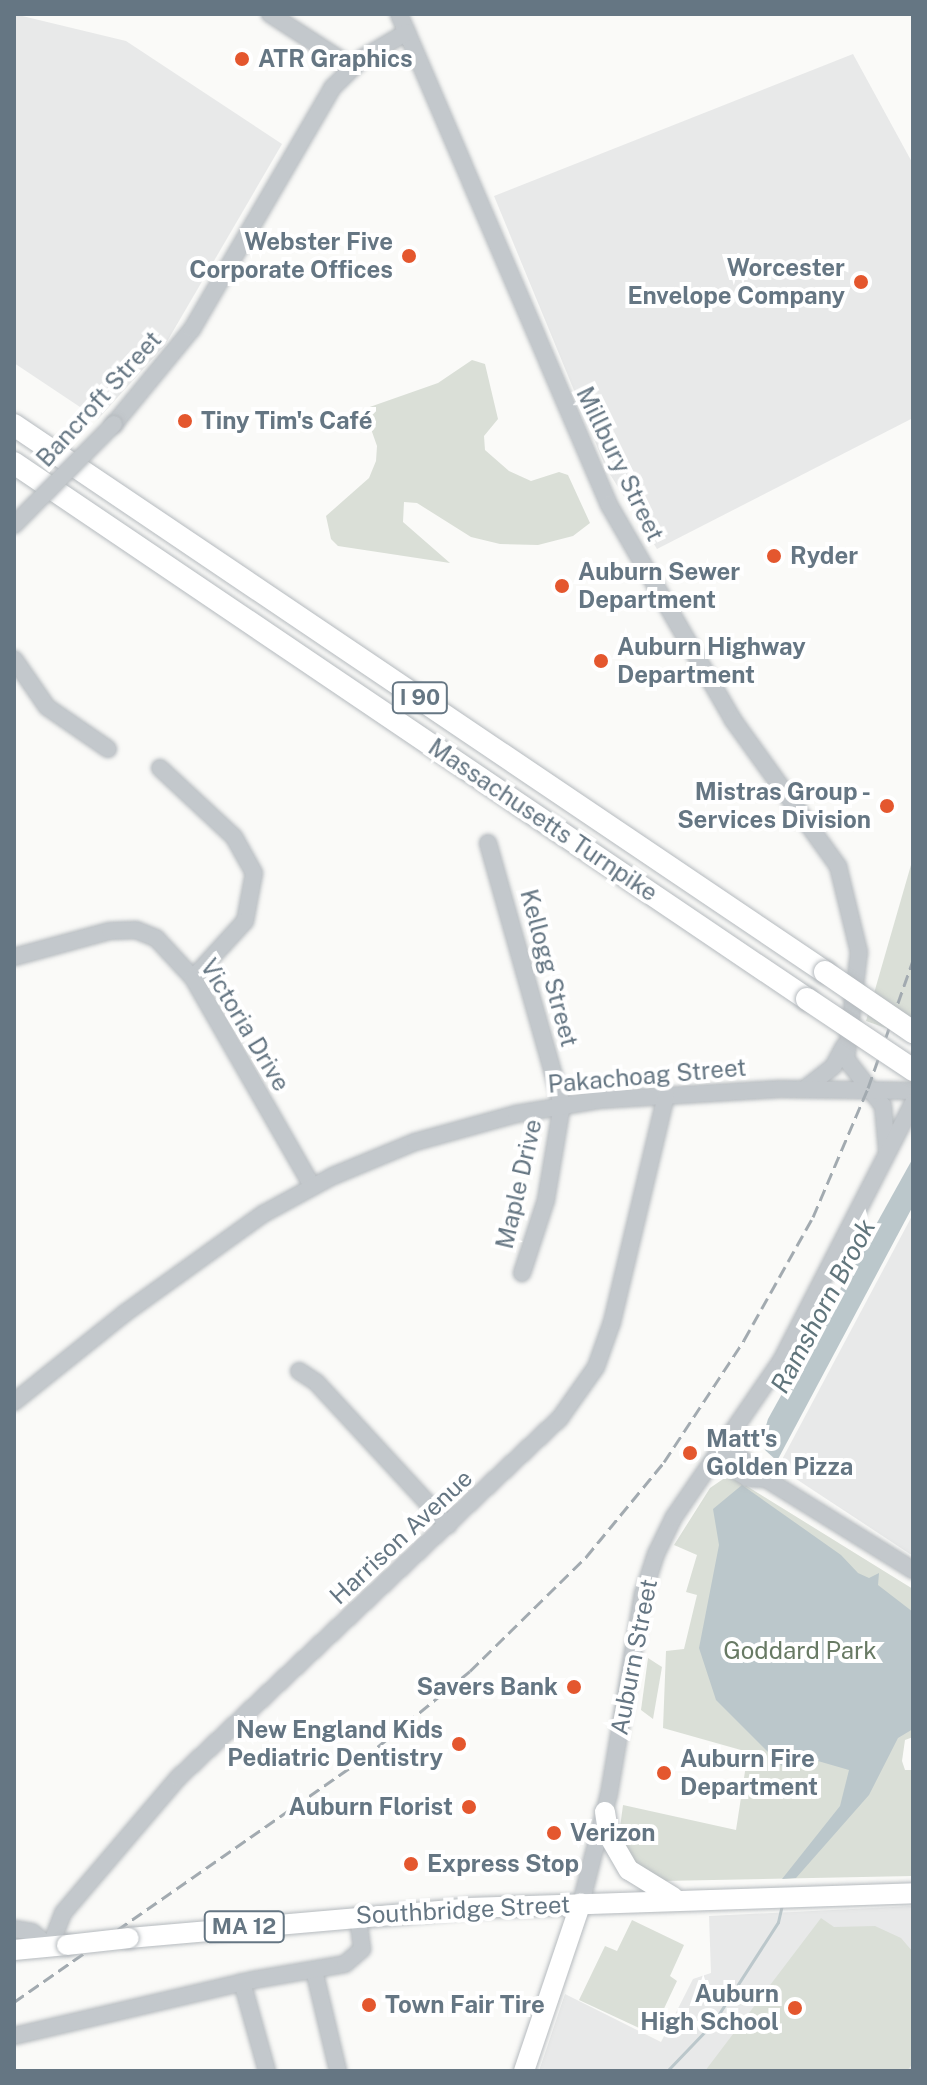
<!DOCTYPE html>
<html>
<head>
<meta charset="utf-8">
<style>
  body { margin:0 }
  #map { position:relative; width:927px; height:2085px; overflow:hidden; background:#fafaf8; font-family:"Public Sans",sans-serif }
  div>[style] { position:absolute }
  [style*='--x'] { left:calc(var(--x)*1px); top:calc(var(--y)*1px); width:calc(var(--w)*1px); rotate:calc(var(--a)*1deg) }
  .built>* { inset:0; background:#e8e9e9 }
  .green>* { inset:0; background:#dadfd7 }
  .water>* { inset:0; background:#bbc7cb }
  .stream>* { height:3px; margin:-1.5px; padding:0 1.5px; transform-origin:1.5px; border-radius:1.5px; background:#bbc7cb }
  .roads { filter:drop-shadow(0 0 2px #b5babe) drop-shadow(0 0 2px #b5babe) }
  .minor>* { height:16px; margin:-8px; padding:0 8px; transform-origin:8px; border-radius:8px; background:#c3c8cc }
  .major>* { height:20px; margin:-10px; padding:0 10px; transform-origin:10px; border-radius:10px; background:#fff }
  .highway>* { height:22px; margin:-11px; padding:0 11px; transform-origin:11px; border-radius:11px; background:#fff }
  .rail>* { height:3px; margin-top:-1.5px; transform-origin:0; background:repeating-linear-gradient(90deg,#a2aab0 0 12px,transparent 0 18px) }
  .bridges { filter:drop-shadow(0 0 2px #b5babe) drop-shadow(0 0 2px #b5babe) }
  .minor-bridge>* { height:16px; margin:-8px; padding:0 8px; transform-origin:8px; border-radius:8px; background:#c3c8cc }
  .major-bridge>* { height:20px; margin:-10px; padding:0 10px; transform-origin:10px; border-radius:10px; background:#fff }
  .highway-bridge>* { height:22px; margin:-11px; padding:0 11px; transform-origin:11px; border-radius:11px; background:#fff }
  .dots>* { width:22px; height:22px; translate:-50% -50%; box-sizing:border-box; border:4px solid #fff; border-radius:50% }
  span { translate:-50% -50%; white-space:nowrap; text-align:center; line-height:1.15; -webkit-text-stroke:8px #fff; paint-order:stroke }
  .shield-label span { padding:2px 6px; background:#fff; border:2px solid; border-radius:6px; -webkit-text-stroke-width:0 }
  .shield-label { font-size:22px; color:#657683; font-weight:700 }
  .poi-label { font-size:24px; color:#657683; font-weight:700 }
  .left { translate:0 -50%; text-align:left }
  .right { translate:-100% -50%; text-align:right }
  .street-label { font-size:24px; color:#657683 }
  .park-label { font-size:24px; color:#687a64 }
  .water-label { font-size:26px; color:#60757c; font-style:italic }
  .frame { position:absolute; inset:0; border:16px solid #657683; pointer-events:none }
</style>
</head>
<body>
<div id="map">
  <div class="built">
    <i style="clip-path:polygon(14px 14px,126px 41px,282px 144px,165px 345px,98px 419px,14px 363px)"></i>
    <i style="clip-path:polygon(853px 54px,913px 164px,913px 418px,657px 549px,606px 468px,494px 196px)"></i>
    <i style="clip-path:polygon(913px 1214px,913px 1556px,778px 1467px)"></i>
    <i style="clip-path:polygon(913px 1906px,913px 2071px,539px 2071px,565px 1994px,661px 2042px,693px 1979px,711px 1973px,709px 1916px)"></i>
  </div>
  <div class="green">
    <i style="clip-path:polygon(472px 360px,485px 364px,498px 419px,484px 436px,485px 450px,509px 471px,531px 481px,559px 472px,568px 475px,590px 523px,573px 536px,538px 545px,500px 544px,471px 537px,417px 503px,404px 502px,403px 522px,450px 563px,338px 546px,331px 539px,326px 516px,369px 478px,376px 461px,377px 446px,364px 409px,438px 383px)"></i>
    <i style="clip-path:polygon(913px 858px,913px 1038px,866px 1021px)"></i>
    <i style="clip-path:polygon(729px 1475px,913px 1589px,913px 1737px,905px 1740px,902px 1761px,905px 1770px,913px 1770px,913px 1876px,662px 1881px,639px 1870px,619px 1835px,623px 1805px,736px 1830px,748px 1752px,663px 1728px,666px 1651px,684px 1649px,697px 1595px,686px 1592px,697px 1555px,674px 1545px,710px 1488px)"></i>
    <i style="clip-path:polygon(648px 1658px,662px 1667px,653px 1719px,641px 1710px)"></i>
    <i style="clip-path:polygon(821px 1918px,834px 1927px,875px 1926px,901px 1938px,913px 1952px,913px 2063px,907px 2071px,705px 2071px)"></i>
    <i style="clip-path:polygon(632px 1920px,684px 1945px,670px 1976px,677px 1981px,652px 2034px,579px 2000px,605px 1946px,617px 1951px)"></i>
  </div>
  <div class="water">
    <i style="clip-path:polygon(913px 1158px,913px 1206px,777px 1461px,765px 1450px,762px 1439px,768px 1419px)"></i>
    <i style="clip-path:polygon(742px 1485px,841px 1555px,858px 1573px,869px 1578px,879px 1573px,878px 1585px,913px 1612px,913px 1729px,898px 1738px,869px 1795px,796px 1878px,782px 1879px,840px 1806px,849px 1770px,804px 1757px,782px 1766px,716px 1700px,699px 1648px,719px 1545px,713px 1509px)"></i>
  </div>
  <div class="stream">
    <i style="--x:667;--y:2071;--w:66;--a:-46.2"></i>
    <i style="--x:713;--y:2023;--w:120;--a:-57.2"></i>
    <i style="--x:778;--y:1922;--w:18;--a:-77"></i>
  </div>
  <div class="roads">
    <div class="minor">
      <i style="--x:270;--y:14;--w:98;--a:32.9"></i>
      <i style="--x:399;--y:14;--w:534;--a:66.84"></i>
      <i style="--x:609;--y:505;--w:248;--a:60"></i>
      <i style="--x:733;--y:720;--w:180;--a:54.3"></i>
      <i style="--x:838;--y:866;--w:89;--a:76.3"></i>
      <i style="--x:859;--y:952;--w:108;--a:96.9"></i>
      <i style="--x:846;--y:1059;--w:60;--a:51.8"></i>
      <i style="--x:883;--y:1106;--w:44;--a:84.8"></i>
      <i style="--x:114;--y:424;--w:123;--a:-50.6"></i>
      <i style="--x:192;--y:329;--w:279;--a:-59.8"></i>
      <i style="--x:332;--y:88;--w:43;--a:-44.1"></i>
      <i style="--x:363;--y:58;--w:51;--a:-30.6"></i>
      <i style="--x:14;--y:659;--w:58;--a:55.5"></i>
      <i style="--x:47;--y:707;--w:74;--a:34.5"></i>
      <i style="--x:160;--y:768;--w:101;--a:43"></i>
      <i style="--x:234;--y:837;--w:41;--a:60.9"></i>
      <i style="--x:254;--y:873;--w:49;--a:100.6"></i>
      <i style="--x:245;--y:921;--w:77;--a:132.4"></i>
      <i style="--x:488;--y:843;--w:272;--a:74.2"></i>
      <i style="--x:562;--y:1105;--w:96;--a:99.6"></i>
      <i style="--x:546;--y:1200;--w:77;--a:108.2"></i>
      <i style="--x:14;--y:957;--w:99;--a:-15.2"></i>
      <i style="--x:110;--y:931;--w:26;--a:-2"></i>
      <i style="--x:136;--y:930;--w:22;--a:22"></i>
      <i style="--x:156;--y:938;--w:54;--a:47.2"></i>
      <i style="--x:193;--y:978;--w:240;--a:60.2"></i>
      <i style="--x:807;--y:1087;--w:33;--a:-38"></i>
      <i style="--x:833;--y:1067;--w:24;--a:-62"></i>
      <i style="--x:299;--y:1371;--w:20;--a:33"></i>
      <i style="--x:316;--y:1382;--w:195;--a:47.3"></i>
      <i style="--x:14;--y:1402;--w:142;--a:-38.7"></i>
      <i style="--x:125;--y:1313;--w:170;--a:-35.7"></i>
      <i style="--x:263;--y:1214;--w:80;--a:-28.5"></i>
      <i style="--x:333;--y:1176;--w:89;--a:-22.5"></i>
      <i style="--x:415;--y:1142;--w:105;--a:-15.5"></i>
      <i style="--x:516;--y:1114;--w:84;--a:-9.6"></i>
      <i style="--x:599;--y:1100;--w:181;--a:-3.5"></i>
      <i style="--x:780;--y:1089;--w:133;--a:0.9"></i>
      <i style="--x:722;--y:1452;--w:20;--a:18"></i>
      <i style="--x:741;--y:1458;--w:33;--a:40"></i>
      <i style="--x:766;--y:1479;--w:173;--a:31.8"></i>
      <i style="--x:722;--y:1452;--w:15;--a:67"></i>
      <i style="--x:728;--y:1466;--w:22;--a:32"></i>
      <i style="--x:747;--y:1478;--w:19;--a:3"></i>
      <i style="--x:581;--y:1903;--w:113;--a:-75.6"></i>
      <i style="--x:609;--y:1794;--w:203;--a:-80.4"></i>
      <i style="--x:643;--y:1594;--w:42;--a:-72"></i>
      <i style="--x:656;--y:1554;--w:41;--a:-64.1"></i>
      <i style="--x:674;--y:1517;--w:189;--a:-55.6"></i>
      <i style="--x:781;--y:1361;--w:290;--a:-62.9"></i>
      <i style="--x:14;--y:1929;--w:18;--a:9"></i>
      <i style="--x:32;--y:1932;--w:23;--a:40"></i>
      <i style="--x:50;--y:1947;--w:36;--a:-69"></i>
      <i style="--x:63;--y:1913;--w:177;--a:-49.6"></i>
      <i style="--x:178;--y:1778;--w:525;--a:-43.3"></i>
      <i style="--x:560;--y:1418;--w:62;--a:-54.8"></i>
      <i style="--x:596;--y:1367;--w:48;--a:-70.4"></i>
      <i style="--x:612;--y:1322;--w:232;--a:-76.6"></i>
      <i style="--x:314;--y:1970;--w:104;--a:76.6"></i>
      <i style="--x:242;--y:1982;--w:92;--a:74.3"></i>
      <i style="--x:14;--y:2036;--w:245;--a:-13.2"></i>
      <i style="--x:253;--y:1980;--w:93;--a:-9.9"></i>
      <i style="--x:345;--y:1964;--w:23;--a:-41"></i>
      <i style="--x:362;--y:1949;--w:34;--a:-97"></i>
    </div>
    <div class="major">
      <i style="--x:605;--y:1812;--w:24;--a:81"></i>
      <i style="--x:609;--y:1836;--w:39;--a:60"></i>
      <i style="--x:629;--y:1870;--w:52;--a:31.5"></i>
      <i style="--x:129;--y:1938;--w:343;--a:-5"></i>
      <i style="--x:471;--y:1908;--w:442;--a:-1.9"></i>
      <i style="--x:14;--y:1950;--w:53;--a:-5.4"></i>
      <i style="--x:524;--y:2071;--w:177;--a:-71.3"></i>
    </div>
    <div class="highway">
      <i style="--x:14;--y:425;--w:978;--a:34"></i>
      <i style="--x:14;--y:463;--w:957;--a:34.06"></i>
    </div>
  </div>
  <div class="rail">
    <i style="--x:14;--y:2002;--w:427;--a:-34.9"></i>
    <i style="--x:364;--y:1758;--w:137;--a:-39.4"></i>
    <i style="--x:470;--y:1671;--w:163;--a:-44.5"></i>
    <i style="--x:586;--y:1557;--w:123;--a:-50.6"></i>
    <i style="--x:664;--y:1462;--w:146;--a:-56.7"></i>
    <i style="--x:744;--y:1340;--w:141;--a:-60.7"></i>
    <i style="--x:813;--y:1217;--w:140;--a:-66.9"></i>
    <i style="--x:868;--y:1088;--w:136;--a:-70.6"></i>
  </div>
  <div class="bridges">
    <div class="minor-bridge">
      <i style="--x:14;--y:525;--w:142;--a:-45.3"></i>
    </div>
    <div class="major-bridge">
      <i style="--x:67;--y:1945;--w:62;--a:-6.4"></i>
    </div>
    <div class="highway-bridge">
      <i style="--x:825;--y:972;--w:107;--a:34.3"></i>
      <i style="--x:807;--y:999;--w:128;--a:33.8"></i>
    </div>
  </div>
  <div class="dots">
    <i style="left:242px;top:59px;background:#e4572e"></i>
    <i style="left:409px;top:256px;background:#e4572e"></i>
    <i style="left:861px;top:282px;background:#e4572e"></i>
    <i style="left:185px;top:421px;background:#e4572e"></i>
    <i style="left:774px;top:556px;background:#e4572e"></i>
    <i style="left:562px;top:586px;background:#e4572e"></i>
    <i style="left:601px;top:661px;background:#e4572e"></i>
    <i style="left:887px;top:806px;background:#e4572e"></i>
    <i style="left:690px;top:1453px;background:#e4572e"></i>
    <i style="left:574px;top:1687px;background:#e4572e"></i>
    <i style="left:459px;top:1744px;background:#e4572e"></i>
    <i style="left:664px;top:1773px;background:#e4572e"></i>
    <i style="left:469px;top:1807px;background:#e4572e"></i>
    <i style="left:554px;top:1833px;background:#e4572e"></i>
    <i style="left:411px;top:1864px;background:#e4572e"></i>
    <i style="left:369px;top:2005px;background:#e4572e"></i>
    <i style="left:795px;top:2008px;background:#e4572e"></i>
  </div>
  <div class="shield-label">
    <span style="left:420px;top:698px">I 90</span>
    <span style="left:244px;top:1927px">MA 12</span>
  </div>
  <div class="poi-label">
    <span class="left" style="left:258px;top:59px">ATR Graphics</span>
    <span class="right" style="left:393px;top:256px">Webster Five<br>Corporate Offices</span>
    <span class="right" style="left:845px;top:282px">Worcester<br>Envelope Company</span>
    <span class="left" style="left:201px;top:421px">Tiny Tim's Café</span>
    <span class="left" style="left:790px;top:556px">Ryder</span>
    <span class="left" style="left:578px;top:586px">Auburn Sewer<br>Department</span>
    <span class="left" style="left:617px;top:661px">Auburn Highway<br>Department</span>
    <span class="right" style="left:871px;top:806px">Mistras Group -<br>Services Division</span>
    <span class="left" style="left:706px;top:1453px">Matt's<br>Golden Pizza</span>
    <span class="right" style="left:558px;top:1687px">Savers Bank</span>
    <span class="right" style="left:443px;top:1744px">New England Kids<br>Pediatric Dentistry</span>
    <span class="left" style="left:680px;top:1773px">Auburn Fire<br>Department</span>
    <span class="right" style="left:453px;top:1807px">Auburn Florist</span>
    <span class="left" style="left:570px;top:1833px">Verizon</span>
    <span class="left" style="left:427px;top:1864px">Express Stop</span>
    <span class="right" style="left:779px;top:2008px">Auburn<br>High School</span>
    <span class="left" style="left:385px;top:2005px">Town Fair Tire</span>
  </div>
  <div class="street-label">
    <span style="left:99px;top:399px;rotate:-48deg">Bancroft Street</span>
    <span style="left:620px;top:464px;rotate:64deg">Millbury Street</span>
    <span style="left:543px;top:820px;rotate:34deg">Massachusetts Turnpike</span>
    <span style="left:549px;top:968px;rotate:75deg">Kellogg Street</span>
    <span style="left:245px;top:1025px;rotate:59deg">Victoria Drive</span>
    <span style="left:647px;top:1076px;rotate:-5deg">Pakachoag Street</span>
    <span style="left:519px;top:1184px;rotate:-77deg">Maple Drive</span>
    <span style="left:401px;top:1537px;rotate:-43deg">Harrison Avenue</span>
    <span style="left:634px;top:1657px;rotate:-79deg">Auburn Street</span>
    <span style="left:463px;top:1910px;rotate:-3deg">Southbridge Street</span>
  </div>
  <div class="park-label">
    <span style="left:800px;top:1651px">Goddard Park</span>
  </div>
  <div class="water-label">
    <span style="left:823px;top:1306px;rotate:-62deg">Ramshorn Brook</span>
  </div>
  <div class="frame"></div>
</div>
</body>
</html>
